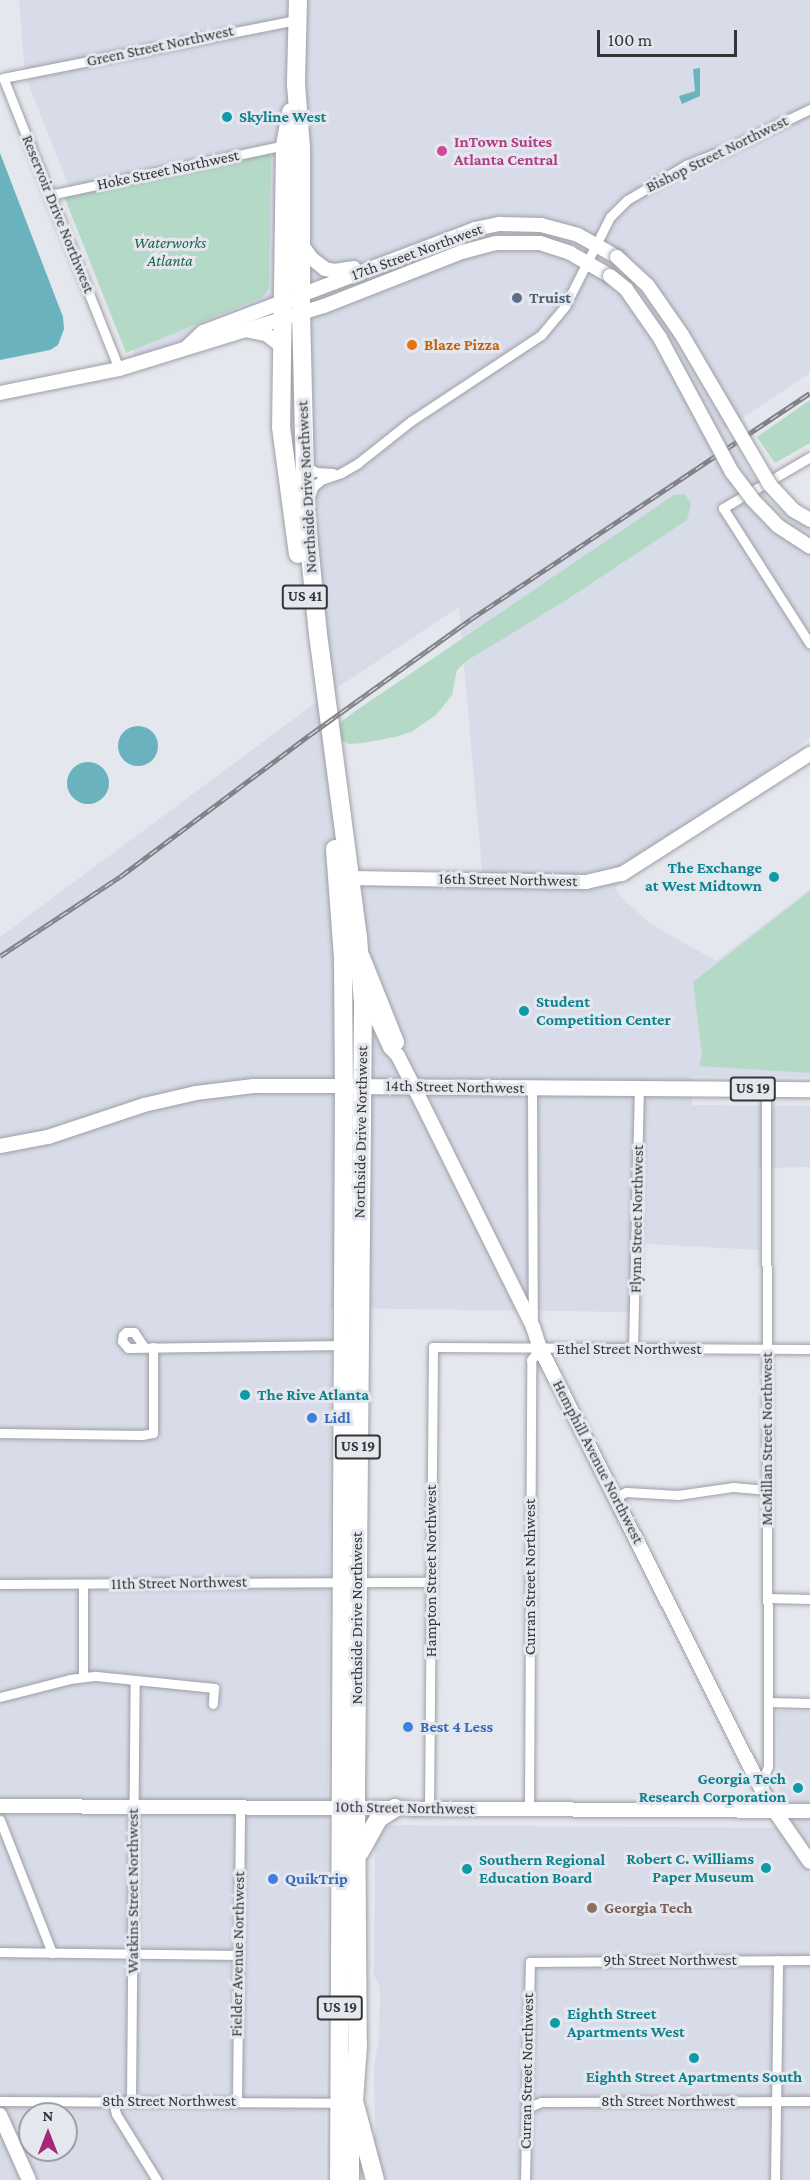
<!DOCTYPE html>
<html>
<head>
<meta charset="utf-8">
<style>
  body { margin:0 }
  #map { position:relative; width:810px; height:2180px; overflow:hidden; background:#e5e7ee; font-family:"Crimson Pro",serif }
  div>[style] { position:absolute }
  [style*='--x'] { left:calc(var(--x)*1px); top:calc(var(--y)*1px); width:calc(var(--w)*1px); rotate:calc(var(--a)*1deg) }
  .built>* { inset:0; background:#d8dce9 }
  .green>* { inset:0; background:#b5d9c7 }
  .water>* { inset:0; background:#69b2be }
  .round { border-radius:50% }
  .roads { filter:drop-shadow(0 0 2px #9d9fa5) drop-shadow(0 0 2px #9d9fa5) }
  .street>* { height:9px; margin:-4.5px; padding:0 4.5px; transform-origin:4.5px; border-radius:4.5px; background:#fff }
  .secondary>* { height:14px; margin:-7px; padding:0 7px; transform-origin:7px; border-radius:7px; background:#fff }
  .primary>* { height:15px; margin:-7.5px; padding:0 7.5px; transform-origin:7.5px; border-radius:7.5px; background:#fff }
  .highway>* { height:18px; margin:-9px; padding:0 9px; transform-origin:9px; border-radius:9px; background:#fff }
  .rail>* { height:5px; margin-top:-2.5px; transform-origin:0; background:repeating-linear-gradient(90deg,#e5e7ee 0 9px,#828387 0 18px); box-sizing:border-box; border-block:2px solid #828387 }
  .bridges { filter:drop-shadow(0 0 2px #9d9fa5) drop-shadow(0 0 2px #9d9fa5) }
  .secondary-bridge>* { height:14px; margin:-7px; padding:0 7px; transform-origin:7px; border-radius:7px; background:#fff }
  .dots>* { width:16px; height:16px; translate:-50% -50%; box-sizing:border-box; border:3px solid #e5e7ee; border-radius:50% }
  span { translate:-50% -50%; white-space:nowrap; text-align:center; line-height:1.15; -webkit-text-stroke:6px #e5e7ee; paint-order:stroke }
  .shield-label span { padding:2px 4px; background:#e5e7ee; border:2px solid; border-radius:4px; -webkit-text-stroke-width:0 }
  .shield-label { font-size:15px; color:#343537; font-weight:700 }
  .street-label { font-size:16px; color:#343537 }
  .culture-label { font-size:16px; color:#0d838f; font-weight:700 }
  .left { translate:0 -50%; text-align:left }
  .right { translate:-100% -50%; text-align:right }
  .hotel-label { font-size:16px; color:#b23c85; font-weight:700 }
  .park-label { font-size:16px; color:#1d6549; font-style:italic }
  .service-label { font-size:16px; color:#4e5e75; font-weight:700 }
  .food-label { font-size:16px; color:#c56008; font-weight:700 }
  .shop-label { font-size:16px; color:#366cbe; font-weight:700 }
  .education-label { font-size:16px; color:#785e54; font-weight:700 }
  .north { position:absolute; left:18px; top:2102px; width:60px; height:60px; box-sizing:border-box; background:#e5e7ee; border:2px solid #9ea0a5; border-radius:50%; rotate:0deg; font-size:16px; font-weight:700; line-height:24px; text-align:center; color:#343537 }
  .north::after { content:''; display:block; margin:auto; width:21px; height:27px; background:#a4277a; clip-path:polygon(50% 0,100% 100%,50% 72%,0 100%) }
  .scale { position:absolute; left:597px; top:30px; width:140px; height:27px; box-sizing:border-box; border:3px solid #343537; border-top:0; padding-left:8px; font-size:18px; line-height:21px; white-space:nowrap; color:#343537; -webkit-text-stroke:4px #e5e7ee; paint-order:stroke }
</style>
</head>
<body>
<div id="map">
  <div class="built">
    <i style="clip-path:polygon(evenodd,19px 0,810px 0,810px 373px,725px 430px,768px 500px,810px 527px,810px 738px,615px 888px,619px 895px,649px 923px,716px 961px,810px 889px,810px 1077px,692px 1076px,692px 1105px,810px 1106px,810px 1167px,759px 1168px,759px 1250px,630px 1243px,630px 1312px,331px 1308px,325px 2180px,0 2180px,0 937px,326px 695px,308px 548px,306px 330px,209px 342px,136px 359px,25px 75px,19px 0,459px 607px,483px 882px,349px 876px,326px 695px,459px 607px,19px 0,30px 2114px,66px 2114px,66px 2150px,30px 2150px,30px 2114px)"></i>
    <i style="clip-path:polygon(777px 1711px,810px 1711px,810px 2180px,366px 2180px,375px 2134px,374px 2066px,379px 2039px,380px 1988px,374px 1975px,375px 1842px,381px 1830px,389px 1825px,786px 1828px,779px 1792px)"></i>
  </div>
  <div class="green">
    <i style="clip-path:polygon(271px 153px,269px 288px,263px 297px,126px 353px,64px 196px)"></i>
    <i style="clip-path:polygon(810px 400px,810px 443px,775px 463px,757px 437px)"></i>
    <i style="clip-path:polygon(685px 494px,691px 504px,687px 520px,568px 599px,468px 660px,457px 670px,452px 695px,436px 715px,411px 732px,395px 737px,363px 743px,349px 744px,341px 740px,337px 731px,341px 722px,354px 712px,674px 495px)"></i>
    <i style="clip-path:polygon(810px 891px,810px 1073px,699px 1066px,702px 1055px,693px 982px)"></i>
  </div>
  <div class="water">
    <i style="clip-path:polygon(700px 68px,700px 96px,682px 104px,679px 96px,695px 91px,693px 69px)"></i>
    <i style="clip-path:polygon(0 153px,63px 317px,64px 329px,58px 345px,50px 350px,0 360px)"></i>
    <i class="round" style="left:118px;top:726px;width:40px;height:40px"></i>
    <i class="round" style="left:67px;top:762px;width:42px;height:42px"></i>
  </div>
  <div class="roads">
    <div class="street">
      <i style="--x:50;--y:195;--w:240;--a:-12"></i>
      <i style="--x:119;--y:369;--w:313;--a:-111.7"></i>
      <i style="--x:3;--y:78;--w:300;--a:-11.2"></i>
      <i style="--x:810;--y:457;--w:101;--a:149.6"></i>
      <i style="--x:723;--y:508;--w:161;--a:57.4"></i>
      <i style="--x:303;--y:465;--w:15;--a:28"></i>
      <i style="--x:316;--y:472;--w:17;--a:3"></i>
      <i style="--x:310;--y:497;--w:10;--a:-73"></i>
      <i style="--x:313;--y:487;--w:11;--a:-41"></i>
      <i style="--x:321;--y:480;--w:21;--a:-19"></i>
      <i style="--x:341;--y:473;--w:20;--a:-30"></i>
      <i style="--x:358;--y:463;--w:68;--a:-38.4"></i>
      <i style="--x:411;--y:421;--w:156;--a:-33.5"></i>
      <i style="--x:541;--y:335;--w:38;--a:-50"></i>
      <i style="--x:565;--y:306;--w:100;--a:-63.2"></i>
      <i style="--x:610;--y:217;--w:24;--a:-45"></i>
      <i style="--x:627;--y:200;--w:69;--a:-30.7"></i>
      <i style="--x:686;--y:165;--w:44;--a:-21.3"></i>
      <i style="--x:727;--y:149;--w:92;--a:-25.7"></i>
      <i style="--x:532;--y:1088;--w:234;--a:89.8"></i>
      <i style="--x:144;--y:1347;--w:18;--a:-124"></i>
      <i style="--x:134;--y:1332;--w:8;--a:180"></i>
      <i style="--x:126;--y:1332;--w:4;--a:135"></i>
      <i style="--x:123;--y:1335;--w:6;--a:99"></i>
      <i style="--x:122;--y:1341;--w:9;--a:49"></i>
      <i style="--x:128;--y:1348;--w:216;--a:-0.8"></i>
      <i style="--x:633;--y:1349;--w:260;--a:-88.7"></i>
      <i style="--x:0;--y:1433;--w:142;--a:0.8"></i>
      <i style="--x:142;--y:1435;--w:11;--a:-10"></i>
      <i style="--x:153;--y:1433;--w:86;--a:-90"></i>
      <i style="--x:616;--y:1497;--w:11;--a:-27"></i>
      <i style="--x:626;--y:1492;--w:52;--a:3.3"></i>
      <i style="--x:678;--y:1495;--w:56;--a:-8.3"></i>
      <i style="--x:733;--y:1487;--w:33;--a:5"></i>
      <i style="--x:0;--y:1584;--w:431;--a:-0.3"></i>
      <i style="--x:83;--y:1584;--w:92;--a:90"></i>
      <i style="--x:767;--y:1598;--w:43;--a:1.3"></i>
      <i style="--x:0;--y:1697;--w:72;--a:-14.4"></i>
      <i style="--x:70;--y:1679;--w:26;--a:-7"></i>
      <i style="--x:96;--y:1676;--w:119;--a:5.8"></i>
      <i style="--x:214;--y:1688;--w:16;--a:94"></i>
      <i style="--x:768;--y:1702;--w:42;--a:1.4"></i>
      <i style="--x:760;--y:1787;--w:22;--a:-69"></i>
      <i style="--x:768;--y:1766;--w:677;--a:-90.17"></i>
      <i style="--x:429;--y:1809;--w:462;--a:-89.5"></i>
      <i style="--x:433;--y:1347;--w:377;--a:0.3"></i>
      <i style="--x:529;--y:1809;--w:449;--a:-89.7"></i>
      <i style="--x:531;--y:1360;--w:15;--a:-53"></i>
      <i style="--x:0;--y:1820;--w:143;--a:68.6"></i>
      <i style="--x:0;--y:1952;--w:238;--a:0.7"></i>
      <i style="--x:0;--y:2101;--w:338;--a:0.3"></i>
      <i style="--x:113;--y:2101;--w:13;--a:77"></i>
      <i style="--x:116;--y:2114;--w:78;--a:58.2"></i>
      <i style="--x:131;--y:2101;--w:421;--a:-89.5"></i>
      <i style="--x:237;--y:2102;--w:295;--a:-89.4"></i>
      <i style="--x:527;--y:2108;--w:15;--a:-23"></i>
      <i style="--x:541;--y:2102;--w:269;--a:-0.2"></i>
      <i style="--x:525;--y:2180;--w:218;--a:-88.7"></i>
      <i style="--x:530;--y:1962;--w:280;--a:-0.4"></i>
      <i style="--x:775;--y:2180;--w:220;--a:-89.2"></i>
    </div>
    <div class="secondary">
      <i style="--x:302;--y:245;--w:16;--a:55"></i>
      <i style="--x:311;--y:258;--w:18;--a:38"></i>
      <i style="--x:325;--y:269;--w:10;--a:11"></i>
      <i style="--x:335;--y:271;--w:19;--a:-9"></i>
      <i style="--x:245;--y:330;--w:21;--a:11"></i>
      <i style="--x:266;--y:334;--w:18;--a:38"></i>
      <i style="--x:188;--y:346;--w:21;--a:-43"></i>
      <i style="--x:203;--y:332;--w:291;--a:-20.7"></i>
      <i style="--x:475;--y:229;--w:25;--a:-12"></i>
      <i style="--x:499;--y:224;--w:42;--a:1.4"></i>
      <i style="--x:541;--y:225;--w:38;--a:15"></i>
      <i style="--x:578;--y:235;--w:45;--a:29.4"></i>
      <i style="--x:0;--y:393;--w:121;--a:-11.4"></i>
      <i style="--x:119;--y:369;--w:214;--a:-17.1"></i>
      <i style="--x:324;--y:306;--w:148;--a:-21.4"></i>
      <i style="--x:462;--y:252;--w:35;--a:-15"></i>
      <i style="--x:496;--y:243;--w:44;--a:0"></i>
      <i style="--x:540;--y:243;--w:32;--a:18"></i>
      <i style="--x:570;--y:253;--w:46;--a:29.9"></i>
      <i style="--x:350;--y:878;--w:236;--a:1"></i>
      <i style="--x:586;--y:882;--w:37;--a:-13"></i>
      <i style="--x:622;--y:874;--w:223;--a:-32.6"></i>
      <i style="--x:363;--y:957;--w:92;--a:68.2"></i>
      <i style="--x:365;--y:993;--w:60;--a:65.2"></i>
      <i style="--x:390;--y:1047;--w:12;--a:48"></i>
      <i style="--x:398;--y:1056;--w:35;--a:63"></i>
      <i style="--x:414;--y:1087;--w:268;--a:63.6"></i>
      <i style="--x:533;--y:1327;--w:22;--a:72"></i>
      <i style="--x:540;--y:1348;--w:506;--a:63.33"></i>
      <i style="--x:767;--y:1800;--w:75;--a:55.3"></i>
      <i style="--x:0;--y:1146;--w:49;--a:-10.6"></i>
      <i style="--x:48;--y:1137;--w:101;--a:-18.4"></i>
      <i style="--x:144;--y:1105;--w:53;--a:-13"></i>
      <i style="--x:196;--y:1093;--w:58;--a:-6.9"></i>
      <i style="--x:254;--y:1086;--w:90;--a:0"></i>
      <i style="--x:0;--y:1806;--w:810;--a:0.35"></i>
      <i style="--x:0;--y:2115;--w:71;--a:66"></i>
      <i style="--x:352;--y:2180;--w:75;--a:-90"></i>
    </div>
    <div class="primary">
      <i style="--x:350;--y:1086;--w:460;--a:0.4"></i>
    </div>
    <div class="highway">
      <i style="--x:298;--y:0;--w:84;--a:91.4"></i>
      <i style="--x:296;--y:84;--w:64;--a:85.5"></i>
      <i style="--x:301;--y:148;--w:164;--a:90"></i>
      <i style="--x:301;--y:312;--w:202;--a:88.6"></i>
      <i style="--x:306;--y:514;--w:121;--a:84.3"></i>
      <i style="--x:318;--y:634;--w:306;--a:82.5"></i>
      <i style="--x:358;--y:937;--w:66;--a:85.7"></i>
      <i style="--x:363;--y:1003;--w:784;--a:90.51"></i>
      <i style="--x:356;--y:1787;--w:258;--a:89.6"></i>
      <i style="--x:358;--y:2045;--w:56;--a:94.1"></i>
      <i style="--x:354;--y:2101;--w:82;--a:75.1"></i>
      <i style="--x:291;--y:112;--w:34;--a:100"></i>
      <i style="--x:285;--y:145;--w:282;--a:90.8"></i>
      <i style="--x:281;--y:427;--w:128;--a:82.4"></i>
      <i style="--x:335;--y:849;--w:109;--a:85.8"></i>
      <i style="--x:343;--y:958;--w:128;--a:89.6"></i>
      <i style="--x:344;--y:1086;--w:1094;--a:90.26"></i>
      <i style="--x:360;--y:1852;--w:39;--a:-61"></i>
      <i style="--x:379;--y:1818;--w:19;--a:-32"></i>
    </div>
  </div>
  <div class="rail">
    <i style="--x:0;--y:956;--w:145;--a:-33.5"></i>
    <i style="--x:121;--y:876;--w:237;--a:-36.8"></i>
    <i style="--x:311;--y:734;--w:197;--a:-35.7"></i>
    <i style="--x:471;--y:619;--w:407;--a:-33.7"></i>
  </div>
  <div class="bridges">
    <div class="secondary-bridge">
      <i style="--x:617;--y:257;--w:42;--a:43.1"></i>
      <i style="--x:648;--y:286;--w:60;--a:55.2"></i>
      <i style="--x:682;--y:335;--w:174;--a:59.6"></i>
      <i style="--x:770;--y:485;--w:34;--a:47"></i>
      <i style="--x:793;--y:510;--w:20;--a:30"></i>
      <i style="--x:610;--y:276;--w:21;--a:39"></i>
      <i style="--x:626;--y:289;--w:60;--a:55.2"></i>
      <i style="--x:660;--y:338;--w:152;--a:61.8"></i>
      <i style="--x:732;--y:472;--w:34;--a:53"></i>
      <i style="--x:752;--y:499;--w:37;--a:46"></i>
      <i style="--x:778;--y:526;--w:38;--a:33"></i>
    </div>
  </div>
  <div class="dots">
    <i style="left:227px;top:117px;background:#0f9aa8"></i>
    <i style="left:442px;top:151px;background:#d1479c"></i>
    <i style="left:517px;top:298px;background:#5c6f8a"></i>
    <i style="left:412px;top:345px;background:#e8710a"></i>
    <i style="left:774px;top:877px;background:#0f9aa8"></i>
    <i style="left:524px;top:1011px;background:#0f9aa8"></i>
    <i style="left:245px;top:1395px;background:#0f9aa8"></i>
    <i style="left:312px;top:1418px;background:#3f7fe0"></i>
    <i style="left:408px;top:1727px;background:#3f7fe0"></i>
    <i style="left:798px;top:1788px;background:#0f9aa8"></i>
    <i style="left:766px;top:1868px;background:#0f9aa8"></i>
    <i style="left:467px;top:1869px;background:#0f9aa8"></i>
    <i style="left:273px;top:1879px;background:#3f7fe0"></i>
    <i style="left:592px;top:1908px;background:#8d6e63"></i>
    <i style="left:555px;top:2023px;background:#0f9aa8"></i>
    <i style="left:694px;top:2058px;background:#0f9aa8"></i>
  </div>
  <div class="shield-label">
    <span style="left:305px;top:597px">US 41</span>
    <span style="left:753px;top:1089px">US 19</span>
    <span style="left:358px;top:1447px">US 19</span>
    <span style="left:340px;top:2008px">US 19</span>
  </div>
  <div class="street-label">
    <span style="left:160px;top:46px;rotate:-12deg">Green Street Northwest</span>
    <span style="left:717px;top:154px;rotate:-26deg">Bishop Street Northwest</span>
    <span style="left:168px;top:170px;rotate:-12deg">Hoke Street Northwest</span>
    <span style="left:58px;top:214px;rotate:68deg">Reservoir Drive Northwest</span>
    <span style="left:417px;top:252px;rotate:-20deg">17th Street Northwest</span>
    <span style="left:307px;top:487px;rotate:-93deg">Northside Drive Northwest</span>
    <span style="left:508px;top:880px;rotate:1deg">16th Street Northwest</span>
    <span style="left:455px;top:1087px;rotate:1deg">14th Street Northwest</span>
    <span style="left:361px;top:1132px;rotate:-89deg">Northside Drive Northwest</span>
    <span style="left:637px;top:1219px;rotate:-89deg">Flynn Street Northwest</span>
    <span style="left:629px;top:1349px">Ethel Street Northwest</span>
    <span style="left:767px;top:1439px;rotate:-90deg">McMillan Street Northwest</span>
    <span style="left:598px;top:1462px;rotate:63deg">Hemphill Avenue Northwest</span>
    <span style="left:431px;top:1571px;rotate:-90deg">Hampton Street Northwest</span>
    <span style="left:530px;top:1577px;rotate:-90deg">Curran Street Northwest</span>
    <span style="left:179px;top:1583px;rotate:-1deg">11th Street Northwest</span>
    <span style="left:357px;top:1618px;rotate:-90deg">Northside Drive Northwest</span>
    <span style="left:405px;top:1808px;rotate:1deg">10th Street Northwest</span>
    <span style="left:133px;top:1891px;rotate:-90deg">Watkins Street Northwest</span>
    <span style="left:238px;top:1954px;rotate:-89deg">Fielder Avenue Northwest</span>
    <span style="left:670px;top:1960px">9th Street Northwest</span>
    <span style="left:527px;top:2071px;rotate:-89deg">Curran Street Northwest</span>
    <span style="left:169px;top:2101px">8th Street Northwest</span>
    <span style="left:668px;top:2101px">8th Street Northwest</span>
  </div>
  <div class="culture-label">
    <span class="left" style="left:239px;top:117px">Skyline West</span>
    <span class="right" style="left:762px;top:877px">The Exchange<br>at West Midtown</span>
    <span class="left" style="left:536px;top:1011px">Student<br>Competition Center</span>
    <span class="left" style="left:257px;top:1395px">The Rive Atlanta</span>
    <span class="right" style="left:786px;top:1788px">Georgia Tech<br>Research Corporation</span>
    <span class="right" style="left:754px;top:1868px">Robert C. Williams<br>Paper Museum</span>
    <span class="left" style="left:479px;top:1869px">Southern Regional<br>Education Board</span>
    <span class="left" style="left:567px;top:2023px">Eighth Street<br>Apartments West</span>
    <span style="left:694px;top:2077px">Eighth Street Apartments South</span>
  </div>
  <div class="hotel-label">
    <span class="left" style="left:454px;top:151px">InTown Suites<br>Atlanta Central</span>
  </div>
  <div class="park-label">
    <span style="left:170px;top:252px">Waterworks<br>Atlanta</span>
  </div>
  <div class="service-label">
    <span class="left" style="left:529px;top:298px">Truist</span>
  </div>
  <div class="food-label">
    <span class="left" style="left:424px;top:345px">Blaze Pizza</span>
  </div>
  <div class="shop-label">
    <span class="left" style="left:324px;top:1418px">Lidl</span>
    <span class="left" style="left:420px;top:1727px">Best 4 Less</span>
    <span class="left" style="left:285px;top:1879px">QuikTrip</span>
  </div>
  <div class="education-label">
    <span class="left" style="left:604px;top:1908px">Georgia Tech</span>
  </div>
  <div class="north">N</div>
  <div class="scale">100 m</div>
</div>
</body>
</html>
